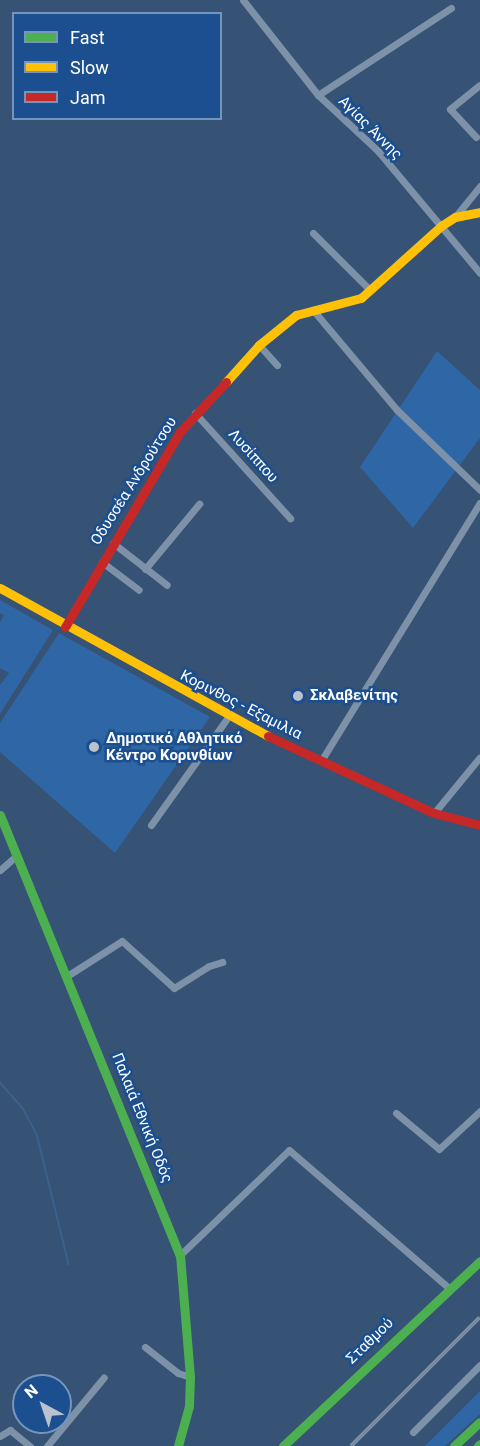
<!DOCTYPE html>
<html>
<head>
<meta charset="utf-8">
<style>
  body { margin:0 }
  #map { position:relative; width:480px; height:1446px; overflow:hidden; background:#365274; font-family:Roboto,sans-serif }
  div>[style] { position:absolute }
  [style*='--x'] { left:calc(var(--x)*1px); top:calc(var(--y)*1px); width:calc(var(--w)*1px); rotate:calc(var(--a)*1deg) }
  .green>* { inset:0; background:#2f66a5 }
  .stream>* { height:1.5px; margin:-0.75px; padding:0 0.75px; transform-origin:0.75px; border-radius:0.75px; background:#3b618d }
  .street>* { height:7px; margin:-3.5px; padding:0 3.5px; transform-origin:3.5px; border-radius:3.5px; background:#7d92a8 }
  .fast>* { height:9px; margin:-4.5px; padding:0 4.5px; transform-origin:4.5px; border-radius:4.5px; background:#4caf50 }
  .slow>* { height:9px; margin:-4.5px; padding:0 4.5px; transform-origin:4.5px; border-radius:4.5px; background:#ffc107 }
  .jam>* { height:9px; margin:-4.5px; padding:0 4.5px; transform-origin:4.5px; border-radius:4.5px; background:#c62828 }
  .rail>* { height:4px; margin-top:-2px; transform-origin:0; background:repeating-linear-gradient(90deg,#1b4f8f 0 4.5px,#7e92a7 0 9px); box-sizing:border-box; border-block:2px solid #7e92a7 }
  .dots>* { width:16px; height:16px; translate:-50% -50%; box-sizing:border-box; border:3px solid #1b4f8f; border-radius:50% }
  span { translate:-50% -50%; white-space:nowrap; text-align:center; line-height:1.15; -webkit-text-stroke:5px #1b4f8f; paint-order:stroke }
  .street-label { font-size:15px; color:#fff }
  .poi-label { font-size:15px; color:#fff; font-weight:700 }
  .left { translate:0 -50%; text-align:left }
  .legend { position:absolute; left:12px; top:12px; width:210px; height:108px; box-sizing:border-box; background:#1b4f8f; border:2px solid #7695bc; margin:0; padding:8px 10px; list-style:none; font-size:18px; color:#fff }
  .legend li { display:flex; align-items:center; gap:12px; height:30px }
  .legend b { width:30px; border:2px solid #7695bc }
  .north { position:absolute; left:12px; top:1374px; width:60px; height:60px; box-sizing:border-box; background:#1b4f8f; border:2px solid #7695bc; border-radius:50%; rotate:320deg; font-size:16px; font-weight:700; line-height:24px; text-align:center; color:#fff }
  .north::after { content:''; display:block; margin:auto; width:21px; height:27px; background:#b9c2ce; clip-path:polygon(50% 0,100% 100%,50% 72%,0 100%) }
</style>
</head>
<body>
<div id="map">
  <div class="green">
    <i style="clip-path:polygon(437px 351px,480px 390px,480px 438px,413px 528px,360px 467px)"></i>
    <i style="clip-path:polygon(0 600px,53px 630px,0 714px,0 685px,9px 673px,0 668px,0 622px,4px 615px,0 613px)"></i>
    <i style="clip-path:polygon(59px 633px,210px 717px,115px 853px,0 752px,0 723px)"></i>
    <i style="clip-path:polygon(480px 1391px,480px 1414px,445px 1446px,425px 1446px)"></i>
  </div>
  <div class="stream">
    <i style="--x:0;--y:1082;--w:37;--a:49"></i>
    <i style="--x:24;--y:1110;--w:27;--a:62"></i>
    <i style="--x:37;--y:1134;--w:134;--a:76.2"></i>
  </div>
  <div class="street">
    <i style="--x:243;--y:0;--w:121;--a:51.7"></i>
    <i style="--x:318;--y:95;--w:82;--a:43"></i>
    <i style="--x:378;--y:151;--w:159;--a:50.1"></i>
    <i style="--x:318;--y:95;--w:159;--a:-33.2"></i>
    <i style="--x:476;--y:137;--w:38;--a:-133"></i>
    <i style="--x:450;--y:109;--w:38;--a:-39"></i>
    <i style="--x:455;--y:217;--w:40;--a:-51"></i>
    <i style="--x:313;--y:233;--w:81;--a:45"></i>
    <i style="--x:313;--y:310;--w:131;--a:50"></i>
    <i style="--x:397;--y:410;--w:115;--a:43.9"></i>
    <i style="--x:259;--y:345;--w:27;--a:48"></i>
    <i style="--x:195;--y:413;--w:142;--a:47.9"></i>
    <i style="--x:113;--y:543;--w:68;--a:37.9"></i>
    <i style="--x:102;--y:562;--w:46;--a:37.1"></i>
    <i style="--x:145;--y:569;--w:85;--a:-50.3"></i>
    <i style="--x:321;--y:761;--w:303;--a:-58.4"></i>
    <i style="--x:434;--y:813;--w:72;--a:-50.6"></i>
    <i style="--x:151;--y:825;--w:133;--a:-54.5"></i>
    <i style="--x:0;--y:870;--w:21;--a:-41"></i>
    <i style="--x:67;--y:976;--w:65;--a:-32.5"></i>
    <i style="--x:122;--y:941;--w:70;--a:42.1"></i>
    <i style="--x:174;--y:988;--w:41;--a:-32.2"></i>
    <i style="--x:209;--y:966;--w:14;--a:-17"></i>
    <i style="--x:396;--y:1113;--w:56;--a:39.9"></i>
    <i style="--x:439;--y:1149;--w:56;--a:-42.8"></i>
    <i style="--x:180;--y:1255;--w:151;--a:-43.9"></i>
    <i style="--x:289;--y:1150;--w:211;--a:40.8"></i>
    <i style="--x:145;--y:1347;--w:42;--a:38.2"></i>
    <i style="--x:178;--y:1373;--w:13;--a:18"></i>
    <i style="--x:413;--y:1432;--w:95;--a:-45"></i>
    <i style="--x:0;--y:1436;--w:12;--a:-31"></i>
    <i style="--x:10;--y:1430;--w:26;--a:39"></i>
    <i style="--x:47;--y:1446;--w:89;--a:-50.4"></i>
  </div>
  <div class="fast">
    <i style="--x:0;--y:815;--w:475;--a:67.8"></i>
    <i style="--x:180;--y:1255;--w:122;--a:85.3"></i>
    <i style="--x:190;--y:1377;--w:29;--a:92"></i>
    <i style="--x:189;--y:1406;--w:41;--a:105.4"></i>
    <i style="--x:283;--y:1446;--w:270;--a:-43.2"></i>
    <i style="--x:454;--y:1446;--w:35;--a:-43"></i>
    <i style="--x:478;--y:1446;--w:3;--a:-45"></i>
  </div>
  <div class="slow">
    <i style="--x:226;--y:382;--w:50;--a:-48.3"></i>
    <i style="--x:259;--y:345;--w:48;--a:-39"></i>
    <i style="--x:296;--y:315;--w:67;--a:-14.7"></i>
    <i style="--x:361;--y:298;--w:108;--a:-42"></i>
    <i style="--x:441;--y:226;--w:17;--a:-33"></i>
    <i style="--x:455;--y:217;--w:25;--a:-11"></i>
    <i style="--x:0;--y:588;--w:306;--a:28.9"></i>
  </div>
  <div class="jam">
    <i style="--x:65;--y:627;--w:226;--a:-59.5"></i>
    <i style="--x:180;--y:432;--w:68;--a:-47.4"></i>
    <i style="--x:268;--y:736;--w:183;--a:24.9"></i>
    <i style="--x:434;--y:813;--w:48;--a:14.6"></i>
  </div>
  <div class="rail">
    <i style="--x:351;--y:1446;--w:182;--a:-45"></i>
  </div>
  <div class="dots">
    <i style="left:298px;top:696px;background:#b9c2ce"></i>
    <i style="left:94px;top:747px;background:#b9c2ce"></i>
  </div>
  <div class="street-label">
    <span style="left:370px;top:128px;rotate:45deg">Αγίας Άννης</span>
    <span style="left:253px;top:456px;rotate:48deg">Λυσίππου</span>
    <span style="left:134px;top:481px;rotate:-58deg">Οδυσσέα Ανδρούτσου</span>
    <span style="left:241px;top:705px;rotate:27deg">Κορινθος - Εξαμιλια</span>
    <span style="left:142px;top:1118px;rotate:68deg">Παλαιά Εθνική Οδός</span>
    <span style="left:370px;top:1341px;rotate:-44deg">Σταθμού</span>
  </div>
  <div class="poi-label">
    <span class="left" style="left:310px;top:696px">Σκλαβενίτης</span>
    <span class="left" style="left:106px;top:747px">Δημοτικό Αθλητικό<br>Κέντρο Κορινθίων</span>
  </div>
  <ul class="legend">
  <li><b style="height:8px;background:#4caf50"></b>Fast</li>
  <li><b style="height:8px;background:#ffc107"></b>Slow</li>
  <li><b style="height:8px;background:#c62828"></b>Jam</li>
  </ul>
  <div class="north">N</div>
</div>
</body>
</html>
